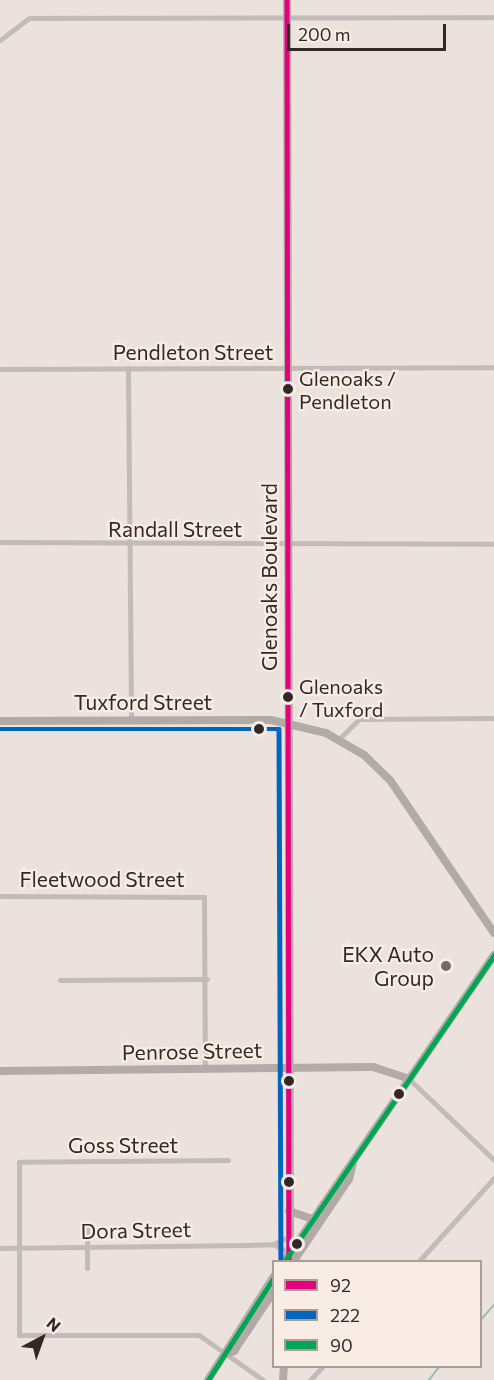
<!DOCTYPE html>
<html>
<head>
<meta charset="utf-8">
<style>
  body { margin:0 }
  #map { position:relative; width:494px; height:1380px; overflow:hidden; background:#ebe2de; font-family:Commissioner,sans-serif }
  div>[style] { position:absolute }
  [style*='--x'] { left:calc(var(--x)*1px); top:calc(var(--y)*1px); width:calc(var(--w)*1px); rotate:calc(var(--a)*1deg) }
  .stream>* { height:1.5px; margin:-0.75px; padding:0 0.75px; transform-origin:0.75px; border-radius:0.75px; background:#9bbcb7 }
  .minor>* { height:5px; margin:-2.5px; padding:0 2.5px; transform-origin:2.5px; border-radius:2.5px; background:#c3bbb7 }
  .secondary>* { height:8px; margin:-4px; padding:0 4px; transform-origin:4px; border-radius:4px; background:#b4aba8 }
  .primary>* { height:8px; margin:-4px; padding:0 4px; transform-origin:4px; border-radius:4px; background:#b2aaa6 }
  .bus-1>* { height:4.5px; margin:-2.25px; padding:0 2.25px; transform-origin:2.25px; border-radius:2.25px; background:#e5007d }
  .bus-2>* { height:4.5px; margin:-2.25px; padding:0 2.25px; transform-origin:2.25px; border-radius:2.25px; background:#0065bd }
  .bus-3>* { height:4.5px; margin:-2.25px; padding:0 2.25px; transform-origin:2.25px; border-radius:2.25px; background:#00a651 }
  .dots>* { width:16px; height:16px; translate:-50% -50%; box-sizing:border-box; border:3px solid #f8ece5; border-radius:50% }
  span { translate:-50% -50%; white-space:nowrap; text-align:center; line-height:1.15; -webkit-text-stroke:4.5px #f8ece5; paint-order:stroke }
  .bus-label { font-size:20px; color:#342826 }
  .left { translate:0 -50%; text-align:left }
  .street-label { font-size:21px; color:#342826 }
  .poi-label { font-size:21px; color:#342826 }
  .right { translate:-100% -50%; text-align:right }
  .legend { position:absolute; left:272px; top:1260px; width:210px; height:108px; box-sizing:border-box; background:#f8ece5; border:2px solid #aa9e99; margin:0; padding:8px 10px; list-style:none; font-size:18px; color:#342826 }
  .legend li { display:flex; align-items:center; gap:12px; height:30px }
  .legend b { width:30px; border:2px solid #aa9e99 }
  .north { position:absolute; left:12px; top:1308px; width:60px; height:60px; -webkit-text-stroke:4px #f8ece5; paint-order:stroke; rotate:41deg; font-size:16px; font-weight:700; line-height:24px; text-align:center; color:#342826 }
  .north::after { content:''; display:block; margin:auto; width:21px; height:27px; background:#342826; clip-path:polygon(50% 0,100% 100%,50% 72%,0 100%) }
  .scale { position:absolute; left:287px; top:24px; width:159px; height:27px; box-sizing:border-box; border:3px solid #342826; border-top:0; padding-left:8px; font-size:18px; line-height:21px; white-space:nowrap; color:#342826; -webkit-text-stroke:4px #f8ece5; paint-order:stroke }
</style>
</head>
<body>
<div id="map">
  <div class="stream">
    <i style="--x:480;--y:1321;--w:21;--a:-49"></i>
    <i style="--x:429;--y:1380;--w:18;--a:-52"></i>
  </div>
  <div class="minor">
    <i style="--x:0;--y:40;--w:36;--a:-37"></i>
    <i style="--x:29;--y:18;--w:465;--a:-0.1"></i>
    <i style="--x:128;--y:368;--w:352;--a:89.5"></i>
    <i style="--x:0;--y:369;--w:494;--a:-0.2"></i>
    <i style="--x:0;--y:542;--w:494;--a:0.2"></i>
    <i style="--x:339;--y:739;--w:28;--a:-45"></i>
    <i style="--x:359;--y:719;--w:135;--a:-0.4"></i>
    <i style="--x:0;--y:896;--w:204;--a:0.3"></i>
    <i style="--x:204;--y:897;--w:173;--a:89.7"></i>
    <i style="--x:60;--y:980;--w:147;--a:-0.4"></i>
    <i style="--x:409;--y:1079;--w:117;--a:43.6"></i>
    <i style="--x:228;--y:1160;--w:209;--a:179.5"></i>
    <i style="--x:19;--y:1162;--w:173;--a:90"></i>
    <i style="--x:19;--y:1335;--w:180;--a:0"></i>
    <i style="--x:199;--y:1335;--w:78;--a:35.1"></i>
    <i style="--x:87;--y:1226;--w:42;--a:90"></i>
    <i style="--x:273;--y:1244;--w:19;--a:28"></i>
    <i style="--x:0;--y:1248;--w:248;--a:-0.7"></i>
    <i style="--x:248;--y:1245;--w:25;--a:-2"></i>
    <i style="--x:273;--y:1244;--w:19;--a:-25"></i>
    <i style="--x:418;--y:1262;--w:113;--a:-47.9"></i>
    <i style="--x:310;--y:1380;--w:19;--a:-47"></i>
  </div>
  <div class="secondary">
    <i style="--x:287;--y:0;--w:1255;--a:89.86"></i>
    <i style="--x:0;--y:1071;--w:373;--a:-0.6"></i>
    <i style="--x:373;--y:1067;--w:38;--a:18"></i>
    <i style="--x:283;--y:1380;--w:14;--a:-86"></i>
  </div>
  <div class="primary">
    <i style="--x:0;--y:721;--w:271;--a:-0.2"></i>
    <i style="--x:271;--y:720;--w:57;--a:13.3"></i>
    <i style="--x:326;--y:733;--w:44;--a:30.1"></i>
    <i style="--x:364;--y:755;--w:36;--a:44"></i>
    <i style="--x:390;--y:780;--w:185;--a:55.8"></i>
    <i style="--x:289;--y:1211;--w:24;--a:19"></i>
    <i style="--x:284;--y:1262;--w:372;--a:-55.6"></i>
    <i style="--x:293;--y:1262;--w:100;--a:-56"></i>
    <i style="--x:349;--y:1179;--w:16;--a:-76"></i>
    <i style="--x:226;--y:1354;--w:9;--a:-21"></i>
    <i style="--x:234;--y:1351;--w:72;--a:-56.3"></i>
    <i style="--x:208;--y:1380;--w:123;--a:-57.6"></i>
  </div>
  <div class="bus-1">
    <i style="--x:287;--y:0;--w:1262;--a:89.91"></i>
  </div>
  <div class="bus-2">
    <i style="--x:0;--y:729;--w:279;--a:0"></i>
    <i style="--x:279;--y:729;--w:533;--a:89.79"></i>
  </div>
  <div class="bus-3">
    <i style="--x:284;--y:1262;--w:372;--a:-55.6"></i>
    <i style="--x:208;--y:1380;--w:122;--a:-57.3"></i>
  </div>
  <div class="dots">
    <i style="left:288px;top:389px;background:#342826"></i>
    <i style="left:288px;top:697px;background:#342826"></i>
    <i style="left:259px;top:729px;background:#342826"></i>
    <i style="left:446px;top:966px;background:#746966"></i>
    <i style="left:289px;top:1081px;background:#342826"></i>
    <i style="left:399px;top:1094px;background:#342826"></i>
    <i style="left:289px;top:1182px;background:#342826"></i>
    <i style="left:297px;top:1244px;background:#342826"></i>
  </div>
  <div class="bus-label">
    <span class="left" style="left:299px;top:390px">Glenoaks /<br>Pendleton</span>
    <span class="left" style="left:299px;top:698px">Glenoaks<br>/ Tuxford</span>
  </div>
  <div class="street-label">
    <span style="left:193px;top:352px">Pendleton Street</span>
    <span style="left:175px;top:529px">Randall Street</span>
    <span style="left:269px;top:577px;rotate:-90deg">Glenoaks Boulevard</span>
    <span style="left:143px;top:702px">Tuxford Street</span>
    <span style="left:102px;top:879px">Fleetwood Street</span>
    <span style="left:192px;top:1051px;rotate:-1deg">Penrose Street</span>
    <span style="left:123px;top:1145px">Goss Street</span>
    <span style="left:136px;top:1230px;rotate:-1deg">Dora Street</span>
  </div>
  <div class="poi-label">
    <span class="right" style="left:434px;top:966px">EKX Auto<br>Group</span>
  </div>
  <ul class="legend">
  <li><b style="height:8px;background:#e5007d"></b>92</li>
  <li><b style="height:8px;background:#0065bd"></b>222</li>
  <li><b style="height:8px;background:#00a651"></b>90</li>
  </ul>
  <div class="north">N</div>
  <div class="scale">200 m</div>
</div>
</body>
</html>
